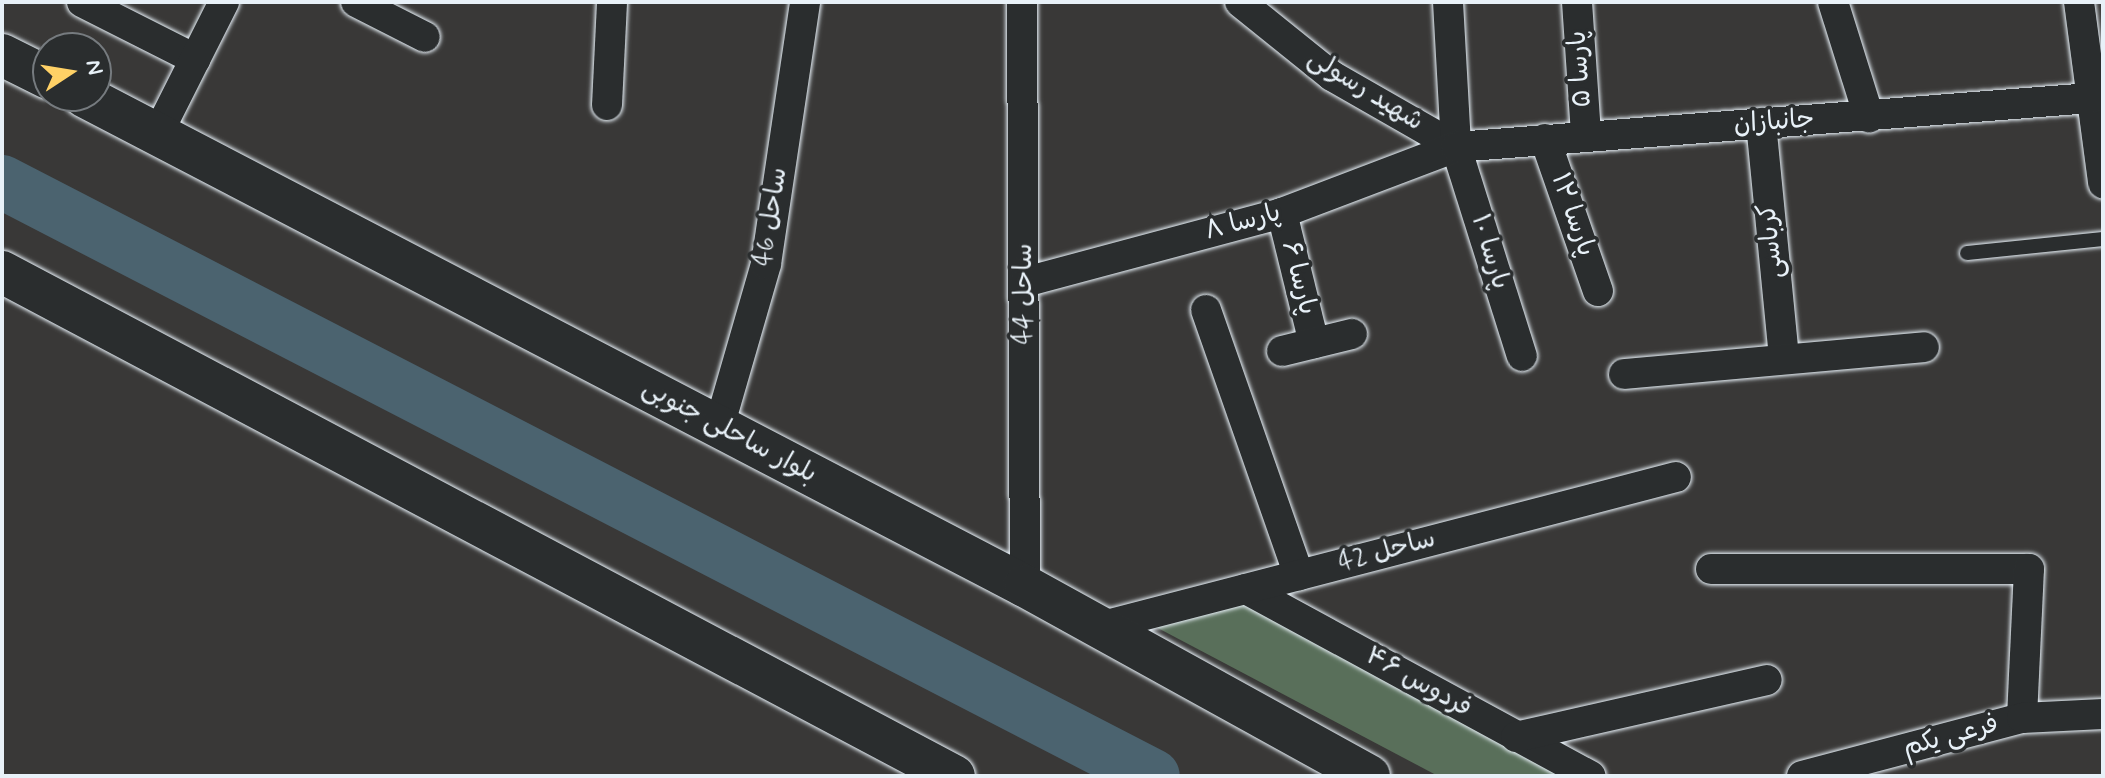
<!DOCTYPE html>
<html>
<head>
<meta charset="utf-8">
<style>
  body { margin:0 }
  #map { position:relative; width:2105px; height:778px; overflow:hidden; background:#393837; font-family:Mynerve,"Playpen Sans Arabic",sans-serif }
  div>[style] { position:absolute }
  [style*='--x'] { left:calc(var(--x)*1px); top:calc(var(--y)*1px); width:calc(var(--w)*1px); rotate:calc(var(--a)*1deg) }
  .green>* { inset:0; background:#596f5a }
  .river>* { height:54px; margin:-27px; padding:0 27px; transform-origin:27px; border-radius:27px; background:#4b636f }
  .roads { filter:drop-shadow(0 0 2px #e8f1f8) drop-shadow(0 0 2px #e8f1f8) }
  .service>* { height:14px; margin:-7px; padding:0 7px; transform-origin:7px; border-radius:7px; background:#2a2d2e }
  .minor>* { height:30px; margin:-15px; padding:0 15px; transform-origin:15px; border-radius:15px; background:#2a2d2e }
  .secondary>* { height:42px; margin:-21px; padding:0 21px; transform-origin:21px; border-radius:21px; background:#2a2d2e }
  span { translate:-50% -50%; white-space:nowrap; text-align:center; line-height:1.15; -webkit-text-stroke:7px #2a2d2e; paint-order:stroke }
  .street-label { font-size:26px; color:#e8f1f8 }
  .frame { position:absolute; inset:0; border:4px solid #e8f1f8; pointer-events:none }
  .north { position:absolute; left:32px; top:32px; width:80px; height:80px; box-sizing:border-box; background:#2a2d2e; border:2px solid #767b7f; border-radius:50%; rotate:78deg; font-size:22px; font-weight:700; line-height:32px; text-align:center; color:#e8f1f8 }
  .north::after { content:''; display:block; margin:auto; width:28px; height:36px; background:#ffd166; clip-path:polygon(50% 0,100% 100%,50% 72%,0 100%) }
</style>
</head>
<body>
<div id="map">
  <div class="green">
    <i style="clip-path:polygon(1239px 601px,1572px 776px,1438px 776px,1154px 626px)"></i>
  </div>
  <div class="river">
    <i style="--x:2;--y:182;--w:1295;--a:27.3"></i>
  </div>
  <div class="roads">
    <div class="service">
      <i style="--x:1967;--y:253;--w:137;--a:-5.9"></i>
    </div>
    <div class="minor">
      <i style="--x:82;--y:2;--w:127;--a:26.8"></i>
      <i style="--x:356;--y:2;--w:77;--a:26.9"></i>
      <i style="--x:1022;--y:2;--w:584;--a:89.71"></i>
      <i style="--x:1240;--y:2;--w:118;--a:38.8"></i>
      <i style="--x:1332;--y:76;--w:143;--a:29.8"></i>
      <i style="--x:1448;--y:2;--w:145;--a:86.8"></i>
      <i style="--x:1456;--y:147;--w:219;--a:72.5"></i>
      <i style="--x:1577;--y:2;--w:133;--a:86.1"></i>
      <i style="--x:1833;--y:2;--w:121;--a:72.6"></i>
      <i style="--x:2079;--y:2;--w:183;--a:82.4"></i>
      <i style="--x:607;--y:105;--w:103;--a:-87.2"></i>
      <i style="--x:1761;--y:123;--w:237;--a:84.4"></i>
      <i style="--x:158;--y:133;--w:147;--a:-63.3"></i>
      <i style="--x:1545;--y:139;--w:161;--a:70.8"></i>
      <i style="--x:1282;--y:213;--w:134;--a:76.2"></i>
      <i style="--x:1025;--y:282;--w:266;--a:-15"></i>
      <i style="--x:1282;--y:213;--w:186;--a:-20.8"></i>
      <i style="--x:1456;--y:147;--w:638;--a:-4.41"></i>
      <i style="--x:1206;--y:310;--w:281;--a:70.7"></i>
      <i style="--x:1282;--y:351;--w:72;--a:-13.7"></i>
      <i style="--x:1624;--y:374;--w:301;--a:-5.1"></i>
      <i style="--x:719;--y:427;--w:170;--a:-73.9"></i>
      <i style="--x:766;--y:264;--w:265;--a:-81.5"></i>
      <i style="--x:1711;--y:569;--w:318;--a:0"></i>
      <i style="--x:2029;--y:569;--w:149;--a:92.7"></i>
      <i style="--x:1246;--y:589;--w:392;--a:28.5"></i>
      <i style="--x:1099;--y:627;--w:596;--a:-14.57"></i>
      <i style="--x:1516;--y:737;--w:257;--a:-12.8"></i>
      <i style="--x:1802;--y:776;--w:228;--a:-14.8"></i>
      <i style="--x:2022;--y:718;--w:81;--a:-2.8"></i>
    </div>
    <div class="secondary">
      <i style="--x:2;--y:55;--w:51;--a:26.6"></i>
      <i style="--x:84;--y:96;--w:1061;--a:27.51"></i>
      <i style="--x:1025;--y:586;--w:393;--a:28.9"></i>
      <i style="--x:2;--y:272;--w:1077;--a:27.9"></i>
    </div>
  </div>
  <div class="street-label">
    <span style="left:1581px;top:69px;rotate:-94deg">پارسا ۵</span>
    <span style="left:1365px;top:91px;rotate:32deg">شهید رسولی</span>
    <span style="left:1774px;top:123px;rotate:-4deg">جانبازان</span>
    <span style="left:1572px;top:215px;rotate:71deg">پارسا ۱۲</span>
    <span style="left:772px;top:217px;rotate:-81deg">ساحل 46</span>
    <span style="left:1243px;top:223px;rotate:-15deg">پارسا ۸</span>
    <span style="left:1772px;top:241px;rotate:-96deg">کرباسی</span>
    <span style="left:1489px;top:252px;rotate:73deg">پارسا ۱۰</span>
    <span style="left:1298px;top:278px;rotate:76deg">پارسا ۶</span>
    <span style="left:1025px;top:294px;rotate:-90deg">ساحل 44</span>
    <span style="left:729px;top:432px;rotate:28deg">بلوار ساحلی جنوبی</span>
    <span style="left:1387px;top:552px;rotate:-15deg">ساحل 42</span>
    <span style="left:1418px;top:683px;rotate:29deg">فردوس ۴۶</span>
    <span style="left:1951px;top:737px;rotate:-15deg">فرعی یکم</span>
  </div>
  <div class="frame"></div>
  <div class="north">N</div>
</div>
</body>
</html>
